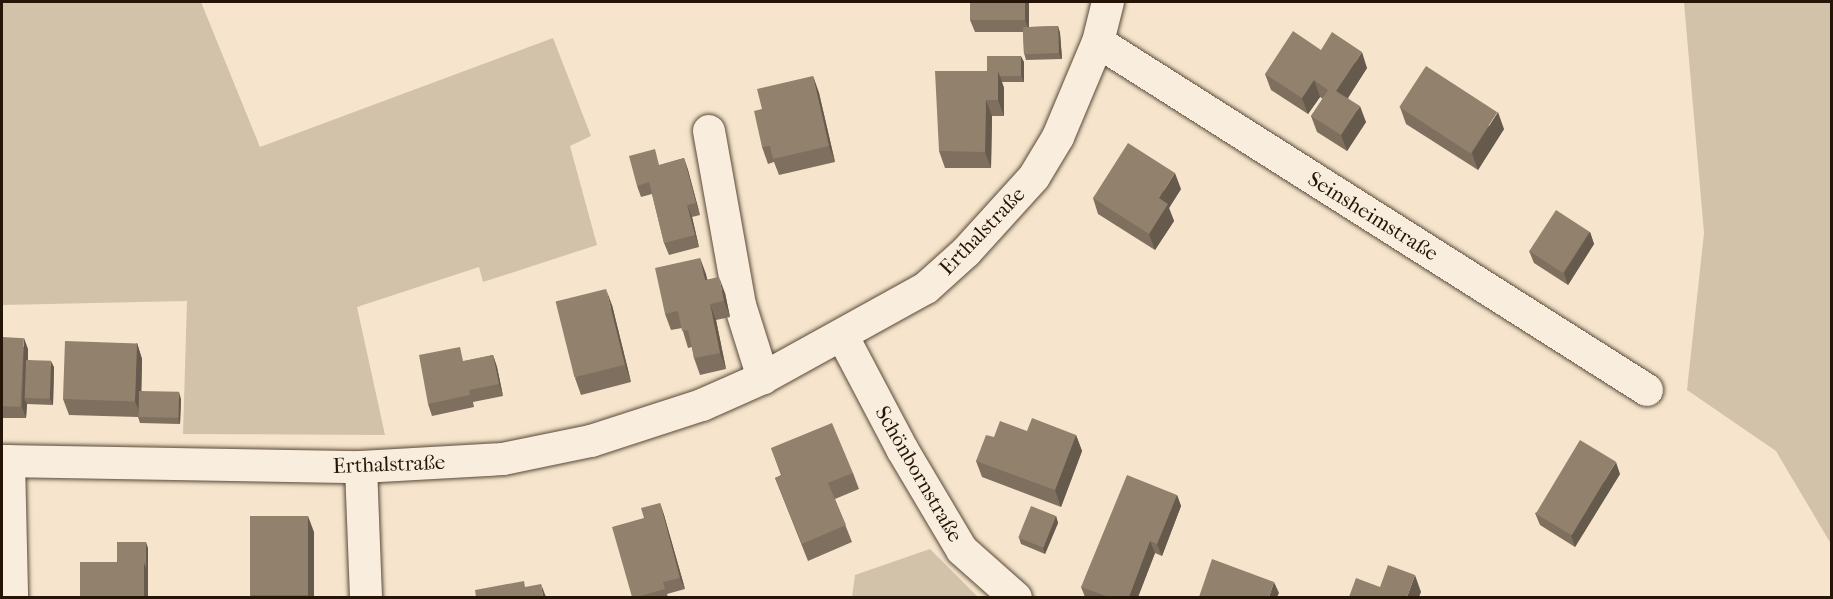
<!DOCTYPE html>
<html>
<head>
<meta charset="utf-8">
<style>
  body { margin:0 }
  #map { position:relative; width:1833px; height:599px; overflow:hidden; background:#f6e5cc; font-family:"IM FELL French Canon",serif }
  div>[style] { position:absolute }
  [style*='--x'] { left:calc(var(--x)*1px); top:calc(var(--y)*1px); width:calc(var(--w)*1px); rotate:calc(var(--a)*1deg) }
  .green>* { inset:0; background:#d2c2aa }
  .roads { filter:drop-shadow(0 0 2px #594938) drop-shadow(0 0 2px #594938) }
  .street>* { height:32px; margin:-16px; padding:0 16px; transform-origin:16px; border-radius:16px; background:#f9eede }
  .wall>* { inset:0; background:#7e6f5e }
  .shaded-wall>* { inset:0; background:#665a4c }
  .building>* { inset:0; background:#92816d; transform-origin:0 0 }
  span { translate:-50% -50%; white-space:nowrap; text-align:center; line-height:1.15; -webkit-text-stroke:6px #f9eede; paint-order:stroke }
  .street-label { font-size:21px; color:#251506 }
  .frame { position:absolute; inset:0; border:3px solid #251506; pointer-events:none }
</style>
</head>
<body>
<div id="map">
  <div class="green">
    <i style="clip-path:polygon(2px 2px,201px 2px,260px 147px,553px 38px,591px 136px,570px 146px,597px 245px,483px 282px,479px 267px,357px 307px,385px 435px,183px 434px,187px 301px,2px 305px)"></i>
    <i style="clip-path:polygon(1684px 2px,1831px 2px,1831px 544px,1776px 451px,1687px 390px,1704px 233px)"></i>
    <i style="clip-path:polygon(930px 549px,978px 597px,852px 597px,855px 575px)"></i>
  </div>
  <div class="roads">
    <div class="street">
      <i style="--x:1098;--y:42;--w:650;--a:32.37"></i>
      <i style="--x:709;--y:131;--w:177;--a:79.9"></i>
      <i style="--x:740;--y:305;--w:77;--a:72.5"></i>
      <i style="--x:842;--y:335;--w:129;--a:62.2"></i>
      <i style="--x:902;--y:449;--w:117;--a:59.3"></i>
      <i style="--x:962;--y:550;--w:72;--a:41.6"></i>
      <i style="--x:2;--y:461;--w:359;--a:1"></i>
      <i style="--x:361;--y:467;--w:142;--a:-3.2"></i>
      <i style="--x:503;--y:459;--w:90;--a:-11.6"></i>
      <i style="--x:591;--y:441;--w:117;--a:-18"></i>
      <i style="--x:702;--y:405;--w:67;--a:-23.9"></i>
      <i style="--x:763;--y:378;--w:186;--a:-28.9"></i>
      <i style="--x:926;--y:288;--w:54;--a:-42"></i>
      <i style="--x:966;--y:252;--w:101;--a:-47.8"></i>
      <i style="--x:1034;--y:177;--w:47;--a:-59"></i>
      <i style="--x:1058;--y:137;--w:103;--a:-67.2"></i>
      <i style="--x:1098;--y:42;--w:41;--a:-76"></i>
      <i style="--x:9;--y:461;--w:137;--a:88.7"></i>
      <i style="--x:361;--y:467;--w:131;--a:87.8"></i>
    </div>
  </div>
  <div class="wall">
    <i style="clip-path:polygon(970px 2px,1029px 2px,1029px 27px,1058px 26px,1060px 33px,1062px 59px,1026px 60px,1024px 53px,1023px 32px,975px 32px,970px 20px)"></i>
    <i style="clip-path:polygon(1321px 50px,1367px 68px,1348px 98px,1366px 122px,1347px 151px,1317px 132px,1311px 116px,1323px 99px,1320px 97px,1308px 114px,1271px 90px,1265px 74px)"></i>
    <i style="clip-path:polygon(1024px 62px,1024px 82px,1002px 82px,1004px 88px,1004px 116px,992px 116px,991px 168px,945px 168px,939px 151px,987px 71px)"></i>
    <i style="clip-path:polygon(813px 76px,819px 93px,835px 162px,779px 175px,774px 162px,768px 164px,762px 147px)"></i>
    <i style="clip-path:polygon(1400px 107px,1504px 129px,1478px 170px,1406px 124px)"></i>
    <i style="clip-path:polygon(684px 158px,688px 170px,700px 215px,692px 217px,699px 247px,669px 255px,664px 243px,652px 194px,641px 197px,637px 186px,660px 165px)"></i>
    <i style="clip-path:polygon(1181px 189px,1169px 208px,1174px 221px,1155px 250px,1098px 214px,1093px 198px)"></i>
    <i style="clip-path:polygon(1590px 232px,1594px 244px,1568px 285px,1534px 263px,1529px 251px)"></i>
    <i style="clip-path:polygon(700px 258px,707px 279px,725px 293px,730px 317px,716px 320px,726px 369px,700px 375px,694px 358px,692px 347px,688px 348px,682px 328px,671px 330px,665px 314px)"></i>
    <i style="clip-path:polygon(612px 305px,631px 382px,581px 395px,575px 378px)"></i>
    <i style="clip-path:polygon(2px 337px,28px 349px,28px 360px,54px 367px,53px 405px,27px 404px,26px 418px,2px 418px)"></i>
    <i style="clip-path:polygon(137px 343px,142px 359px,141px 391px,181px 399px,180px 424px,140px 423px,138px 417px,69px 415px,63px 399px)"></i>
    <i style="clip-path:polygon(493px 355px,497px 367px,503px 396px,473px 402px,474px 407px,432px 416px,428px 404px,465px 361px)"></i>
    <i style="clip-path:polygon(1027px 431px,1076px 435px,1082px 451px,1061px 507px,982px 477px,976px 461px,994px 437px)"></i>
    <i style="clip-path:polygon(771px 448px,853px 473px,859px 489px,835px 499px,852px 542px,808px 561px,775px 478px,781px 475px)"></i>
    <i style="clip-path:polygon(1620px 474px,1575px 547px,1540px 525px,1535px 513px)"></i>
    <i style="clip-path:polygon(1177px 495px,1181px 506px,1162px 556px,1155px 553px,1138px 597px,1085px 597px,1081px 587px)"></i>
    <i style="clip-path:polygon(660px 503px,664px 515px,685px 589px,667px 594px,668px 597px,632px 597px,644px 518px)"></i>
    <i style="clip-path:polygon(1056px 516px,1058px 523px,1045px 554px,1021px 544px,1019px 538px)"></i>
    <i style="clip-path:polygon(314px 532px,314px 597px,251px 597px,250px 595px)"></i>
  </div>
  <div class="shaded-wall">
    <i style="clip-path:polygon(1025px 2px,1029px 2px,1029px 32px,1025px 20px)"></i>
    <i style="clip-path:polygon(1058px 26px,1060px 33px,1062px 59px,1059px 53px)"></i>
    <i style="clip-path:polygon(1362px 52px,1367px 68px,1342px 107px,1336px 91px)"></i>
    <i style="clip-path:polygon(1021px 56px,1024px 62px,1024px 82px,1021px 76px)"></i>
    <i style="clip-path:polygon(998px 71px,1004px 88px,1004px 116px,998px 100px)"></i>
    <i style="clip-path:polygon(813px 76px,819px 93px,835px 162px,829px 146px)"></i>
    <i style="clip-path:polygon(1314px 80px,1320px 97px,1308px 114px,1302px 98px)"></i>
    <i style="clip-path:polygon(986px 100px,992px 116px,991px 168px,985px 152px)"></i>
    <i style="clip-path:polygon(1360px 106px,1366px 122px,1347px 151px,1341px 135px)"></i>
    <i style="clip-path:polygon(1498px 112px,1504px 129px,1478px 170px,1472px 153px)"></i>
    <i style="clip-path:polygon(684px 158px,688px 170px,700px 215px,696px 203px)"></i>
    <i style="clip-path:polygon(1175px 173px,1181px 189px,1169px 208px,1174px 221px,1155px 250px,1149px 234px,1159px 198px)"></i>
    <i style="clip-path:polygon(687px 205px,692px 217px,699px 247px,695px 235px)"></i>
    <i style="clip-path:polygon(1590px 232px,1594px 244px,1568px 285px,1564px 273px)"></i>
    <i style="clip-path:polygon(700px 258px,706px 274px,711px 296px,705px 280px)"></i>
    <i style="clip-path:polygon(719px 277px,725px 293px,730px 317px,724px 301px)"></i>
    <i style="clip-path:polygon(606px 289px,612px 305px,631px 382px,625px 365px)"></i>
    <i style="clip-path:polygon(710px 304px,716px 320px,726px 369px,720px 353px)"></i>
    <i style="clip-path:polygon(24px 338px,28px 349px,27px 398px,24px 398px,27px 404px,26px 418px,22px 407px)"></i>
    <i style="clip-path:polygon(137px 343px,142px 359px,141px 417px,135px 401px)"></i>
    <i style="clip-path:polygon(493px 355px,497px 367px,503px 396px,499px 384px)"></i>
    <i style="clip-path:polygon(51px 361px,54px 367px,53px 405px,50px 399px)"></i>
    <i style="clip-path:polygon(179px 392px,181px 399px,180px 424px,178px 418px)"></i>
    <i style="clip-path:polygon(1076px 435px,1082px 451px,1061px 507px,1055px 490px)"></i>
    <i style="clip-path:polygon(1616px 462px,1620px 474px,1575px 547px,1571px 535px)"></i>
    <i style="clip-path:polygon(1177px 495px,1181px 506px,1162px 556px,1157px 544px)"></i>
    <i style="clip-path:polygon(660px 503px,664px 515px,685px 589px,680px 578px)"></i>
    <i style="clip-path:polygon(308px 516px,314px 532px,314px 597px,309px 597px,308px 594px)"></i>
    <i style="clip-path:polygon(1056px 516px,1058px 523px,1045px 554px,1043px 548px)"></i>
    <i style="clip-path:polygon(1150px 541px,1155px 553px,1138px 597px,1129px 597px)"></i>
    <i style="clip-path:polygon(146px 542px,148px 548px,148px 597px,144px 597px,144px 562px)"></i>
    <i style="clip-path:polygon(1415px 575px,1421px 592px,1419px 597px,1407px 597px)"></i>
    <i style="clip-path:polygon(1274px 582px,1279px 593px,1277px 597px,1269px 597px)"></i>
    <i style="clip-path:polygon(541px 584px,546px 597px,543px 597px)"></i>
  </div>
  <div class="building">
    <i style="left:970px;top:2px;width:55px;height:18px"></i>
    <i style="left:1058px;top:26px;width:27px;height:35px;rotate:88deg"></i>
    <i style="clip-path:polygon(1293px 31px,1321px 50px,1332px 32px,1362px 52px,1336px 91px,1360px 106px,1341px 135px,1311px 116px,1328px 90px,1314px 80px,1302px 98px,1265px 74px)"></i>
    <i style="clip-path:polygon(987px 56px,1021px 56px,1021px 76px,1000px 76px,998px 71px,987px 71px)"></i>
    <i style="left:1426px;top:66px;width:85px;height:49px;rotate:33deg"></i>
    <i style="clip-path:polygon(935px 71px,998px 71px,998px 100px,986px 100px,985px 152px,939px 151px)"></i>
    <i style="clip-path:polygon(813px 76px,829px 146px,773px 159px,770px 146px,762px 147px,754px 111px,762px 109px,757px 89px)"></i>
    <i style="clip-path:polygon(1128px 143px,1175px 173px,1159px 198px,1168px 204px,1149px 234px,1093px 198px)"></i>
    <i style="clip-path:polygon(655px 149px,659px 165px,684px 158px,696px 203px,687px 205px,695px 235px,664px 243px,649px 182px,637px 186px,629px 156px)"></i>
    <i style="left:1556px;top:210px;width:40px;height:49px;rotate:33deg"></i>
    <i style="clip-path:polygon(700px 258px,705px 280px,719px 277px,724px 301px,710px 304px,720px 353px,694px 358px,688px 330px,682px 331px,678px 311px,665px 314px,655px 268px)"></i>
    <i style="left:606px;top:289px;width:78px;height:52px;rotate:76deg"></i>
    <i style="left:2px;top:337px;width:22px;height:69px;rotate:3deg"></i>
    <i style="left:65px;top:341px;width:72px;height:58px;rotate:2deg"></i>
    <i style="clip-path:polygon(460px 347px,463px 361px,493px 355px,499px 384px,469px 390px,470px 395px,428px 404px,419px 355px)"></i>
    <i style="left:26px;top:360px;width:25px;height:38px;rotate:2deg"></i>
    <i style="left:139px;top:391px;width:40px;height:26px;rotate:1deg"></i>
    <i style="clip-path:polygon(1032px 418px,1076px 435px,1055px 490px,976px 461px,986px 435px,994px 437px,1000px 421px,1027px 431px)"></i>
    <i style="clip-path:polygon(832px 423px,853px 473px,828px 483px,846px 525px,802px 544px,775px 478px,782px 475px,771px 448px)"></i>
    <i style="left:1580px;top:440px;width:42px;height:86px;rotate:31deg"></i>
    <i style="clip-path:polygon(1127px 475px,1177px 495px,1157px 544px,1150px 541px,1129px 597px,1109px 597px,1081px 587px)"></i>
    <i style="clip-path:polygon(660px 503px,680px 578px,663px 582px,665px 589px,637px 597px,632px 597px,612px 527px,644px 518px,641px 508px)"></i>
    <i style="left:1031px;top:506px;width:27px;height:34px;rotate:22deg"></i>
    <i style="left:250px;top:516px;width:58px;height:79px"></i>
    <i style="clip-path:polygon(117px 542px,146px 542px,146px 568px,144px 562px,117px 562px)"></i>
    <i style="clip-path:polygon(1212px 559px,1274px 582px,1269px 597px,1199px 597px)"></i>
    <i style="left:80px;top:562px;width:64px;height:35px"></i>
    <i style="clip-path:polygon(1388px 565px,1415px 575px,1407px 597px,1349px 597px,1356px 578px,1380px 587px)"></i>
    <i style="clip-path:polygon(524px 581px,525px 587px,541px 584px,543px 597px,476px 597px,475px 590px)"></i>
  </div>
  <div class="street-label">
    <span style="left:1373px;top:216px;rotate:32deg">Seinsheimstraße</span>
    <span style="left:982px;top:231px;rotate:-46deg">Erthalstraße</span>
    <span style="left:389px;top:464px;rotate:-2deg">Erthalstraße</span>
    <span style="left:919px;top:474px;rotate:60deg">Schönbornstraße</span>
  </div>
  <div class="frame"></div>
</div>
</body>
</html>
